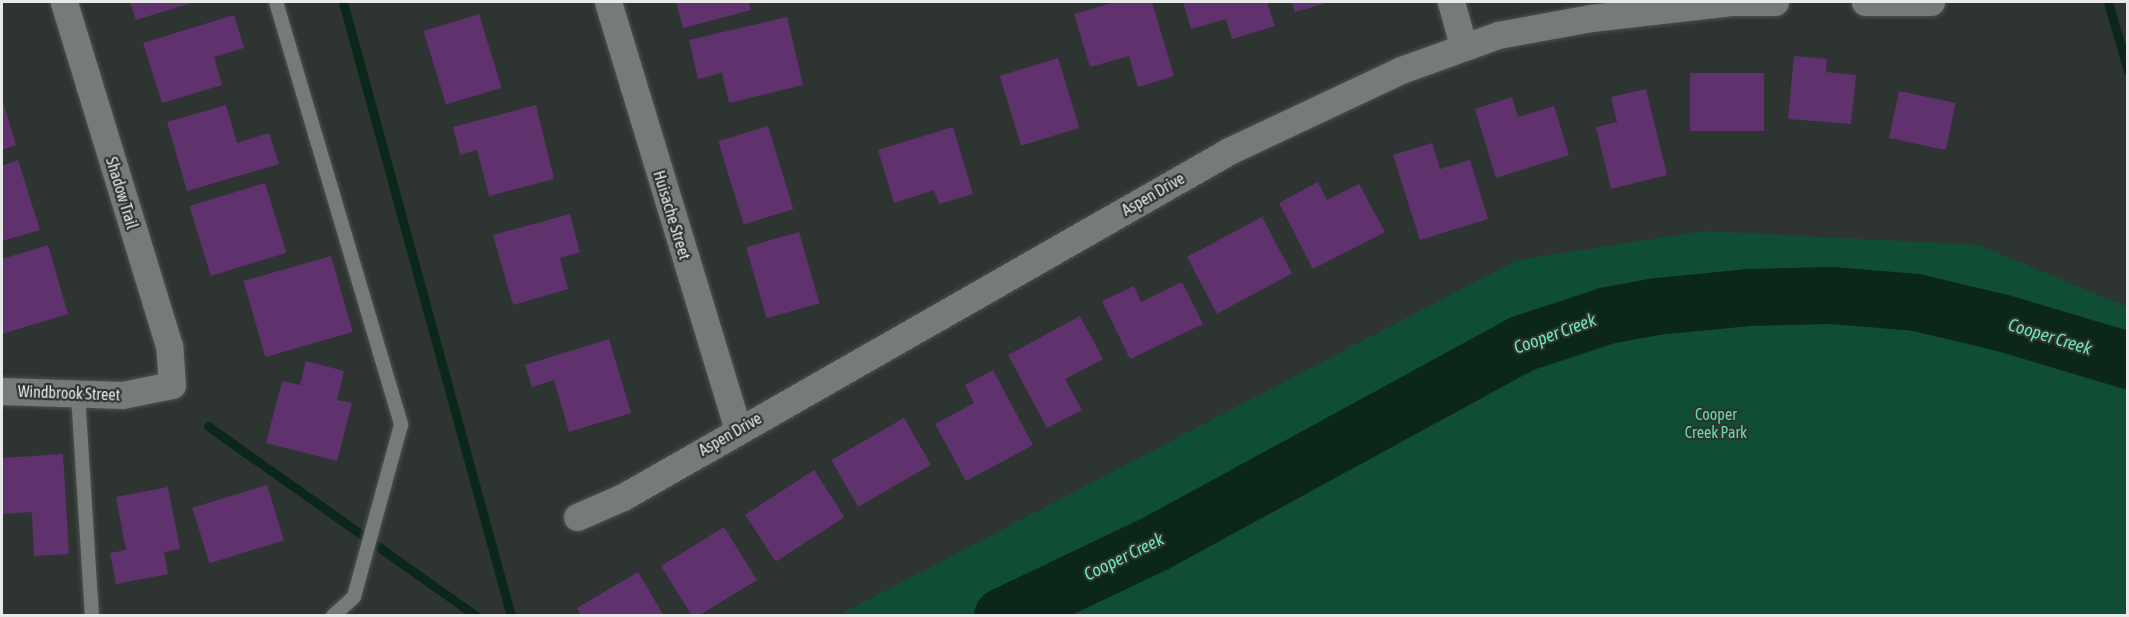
<!DOCTYPE html>
<html>
<head>
<meta charset="utf-8">
<style>
  body { margin:0 }
  #map { position:relative; width:2129px; height:617px; overflow:hidden; background:#2e3431; font-family:"Asap Condensed",sans-serif }
  div>[style] { position:absolute }
  [style*='--x'] { left:calc(var(--x)*1px); top:calc(var(--y)*1px); width:calc(var(--w)*1px); rotate:calc(var(--a)*1deg) }
  .green>* { inset:0; background:#0f4e34 }
  .stream>* { height:9px; margin:-4.5px; padding:0 4.5px; transform-origin:4.5px; border-radius:4.5px; background:#0b271a }
  .river>* { height:57px; margin:-28.5px; padding:0 28.5px; transform-origin:28.5px; border-radius:28.5px; background:#0b271a }
  .building>* { inset:0; background:#5f326e; transform-origin:0 0 }
  .roads { filter:drop-shadow(0 0 2px #4c524f) drop-shadow(0 0 2px #4c524f) }
  .lane>* { height:14px; margin:-7px; padding:0 7px; transform-origin:7px; border-radius:7px; background:#757c78 }
  .street>* { height:27px; margin:-13.5px; padding:0 13.5px; transform-origin:13.5px; border-radius:13.5px; background:#757c78 }
  span { translate:-50% -50%; white-space:nowrap; text-align:center; line-height:1.15; -webkit-text-stroke:4.5px #2e3431; paint-order:stroke }
  .street-label { font-size:16px; color:#e7eae8 }
  .park-label { font-size:16px; color:#62dda4 }
  .water-label { font-size:18px; color:#6de7ae; font-style:italic }
  .frame { position:absolute; inset:0; border:3px solid #e7eae8; pointer-events:none }
</style>
</head>
<body>
<div id="map">
  <div class="green">
    <i style="clip-path:polygon(1704px 231px,1979px 245px,2127px 307px,2127px 615px,839px 615px,1517px 260px)"></i>
  </div>
  <div class="stream">
    <i style="--x:343;--y:2;--w:637;--a:74.7"></i>
    <i style="--x:2108;--y:2;--w:72;--a:73.8"></i>
    <i style="--x:208;--y:426;--w:329;--a:35.3"></i>
  </div>
  <div class="river">
    <i style="--x:1002;--y:616;--w:172;--a:-25.5"></i>
    <i style="--x:1157;--y:542;--w:416;--a:-28.6"></i>
    <i style="--x:1522;--y:343;--w:89;--a:-18.2"></i>
    <i style="--x:1607;--y:315;--w:50;--a:-10.4"></i>
    <i style="--x:1656;--y:306;--w:92;--a:-5.6"></i>
    <i style="--x:1748;--y:297;--w:83;--a:-1.4"></i>
    <i style="--x:1831;--y:295;--w:85;--a:4.7"></i>
    <i style="--x:1916;--y:302;--w:90;--a:13.4"></i>
    <i style="--x:2004;--y:323;--w:129;--a:16.6"></i>
  </div>
  <div class="building">
    <i style="clip-path:polygon(130px 2px,194px 2px,136px 20px)"></i>
    <i style="clip-path:polygon(676px 2px,749px 2px,751px 10px,683px 28px)"></i>
    <i style="clip-path:polygon(1115px 2px,1152px 2px,1174px 76px,1138px 87px,1129px 56px,1090px 67px,1074px 14px)"></i>
    <i style="clip-path:polygon(1183px 2px,1267px 2px,1275px 26px,1232px 39px,1226px 19px,1191px 29px)"></i>
    <i style="clip-path:polygon(1292px 2px,1330px 2px,1295px 12px)"></i>
    <i style="left:479px;top:14px;width:77px;height:58px;rotate:73deg"></i>
    <i style="clip-path:polygon(234px 15px,244px 48px,214px 57px,222px 85px,162px 103px,143px 43px)"></i>
    <i style="clip-path:polygon(787px 17px,803px 85px,729px 103px,722px 73px,698px 79px,689px 40px)"></i>
    <i style="clip-path:polygon(1794px 56px,1827px 59px,1826px 72px,1856px 75px,1851px 124px,1788px 119px)"></i>
    <i style="left:1058px;top:58px;width:73px;height:61px;rotate:73deg"></i>
    <i style="left:1690px;top:73px;width:74px;height:58px"></i>
    <i style="clip-path:polygon(1646px 89px,1667px 175px,1611px 189px,1596px 127px,1617px 122px,1611px 97px)"></i>
    <i style="left:1899px;top:91px;width:58px;height:48px;rotate:12deg"></i>
    <i style="clip-path:polygon(1512px 97px,1518px 117px,1554px 106px,1569px 155px,1496px 178px,1475px 109px)"></i>
    <i style="clip-path:polygon(2px 99px,16px 145px,2px 150px)"></i>
    <i style="clip-path:polygon(226px 105px,237px 143px,269px 133px,279px 164px,187px 191px,167px 122px)"></i>
    <i style="clip-path:polygon(536px 105px,554px 179px,489px 196px,477px 150px,460px 155px,453px 127px)"></i>
    <i style="left:768px;top:126px;width:87px;height:52px;rotate:73deg"></i>
    <i style="clip-path:polygon(953px 127px,973px 194px,939px 204px,934px 190px,894px 203px,878px 150px)"></i>
    <i style="clip-path:polygon(1432px 143px,1440px 169px,1470px 160px,1488px 219px,1420px 240px,1393px 155px)"></i>
    <i style="clip-path:polygon(18px 160px,40px 230px,2px 241px,2px 166px)"></i>
    <i style="clip-path:polygon(1318px 182px,1327px 200px,1359px 184px,1385px 232px,1313px 269px,1279px 203px)"></i>
    <i style="left:265px;top:183px;width:73px;height:79px;rotate:73deg"></i>
    <i style="clip-path:polygon(570px 214px,580px 252px,560px 258px,568px 289px,513px 305px,493px 235px)"></i>
    <i style="left:1262px;top:217px;width:64px;height:85px;rotate:62deg"></i>
    <i style="left:799px;top:232px;width:74px;height:55px;rotate:74deg"></i>
    <i style="clip-path:polygon(48px 245px,68px 314px,2px 334px,2px 259px)"></i>
    <i style="left:331px;top:256px;width:79px;height:91px;rotate:74deg"></i>
    <i style="clip-path:polygon(1182px 282px,1203px 324px,1130px 359px,1102px 301px,1134px 286px,1141px 302px)"></i>
    <i style="clip-path:polygon(1080px 316px,1103px 359px,1065px 379px,1082px 410px,1047px 428px,1008px 355px)"></i>
    <i style="clip-path:polygon(609px 339px,631px 413px,569px 432px,554px 380px,532px 387px,525px 365px)"></i>
    <i style="clip-path:polygon(306px 361px,344px 371px,337px 400px,352px 403px,337px 461px,266px 443px,282px 381px,300px 385px)"></i>
    <i style="clip-path:polygon(993px 370px,1033px 445px,966px 481px,935px 424px,974px 403px,965px 385px)"></i>
    <i style="left:904px;top:418px;width:54px;height:84px;rotate:60deg"></i>
    <i style="clip-path:polygon(63px 454px,69px 554px,34px 556px,32px 512px,2px 514px,2px 458px)"></i>
    <i style="left:814px;top:470px;width:56px;height:82px;rotate:57deg"></i>
    <i style="left:267px;top:485px;width:58px;height:78px;rotate:73deg"></i>
    <i style="clip-path:polygon(168px 487px,180px 549px,164px 552px,168px 574px,116px 584px,110px 553px,126px 550px,116px 497px)"></i>
    <i style="clip-path:polygon(724px 527px,757px 580px,698px 616px,692px 616px,661px 566px)"></i>
    <i style="clip-path:polygon(638px 572px,664px 616px,581px 616px,577px 608px)"></i>
  </div>
  <div class="roads">
    <div class="lane">
      <i style="--x:276;--y:2;--w:441;--a:73.5"></i>
      <i style="--x:401;--y:425;--w:178;--a:105.3"></i>
      <i style="--x:354;--y:597;--w:28;--a:138"></i>
      <i style="--x:78;--y:394;--w:222;--a:86.4"></i>
    </div>
    <div class="street">
      <i style="--x:608;--y:2;--w:446;--a:73.1"></i>
      <i style="--x:1451;--y:2;--w:45;--a:74.4"></i>
      <i style="--x:1865;--y:2;--w:66;--a:0"></i>
      <i style="--x:2;--y:391;--w:120;--a:1.9"></i>
      <i style="--x:122;--y:395;--w:51;--a:-11.3"></i>
      <i style="--x:172;--y:385;--w:39;--a:-94"></i>
      <i style="--x:169;--y:346;--w:360;--a:-107"></i>
      <i style="--x:577;--y:517;--w:50;--a:-23.5"></i>
      <i style="--x:623;--y:497;--w:698;--a:-29.72"></i>
      <i style="--x:1229;--y:151;--w:190;--a:-25.2"></i>
      <i style="--x:1401;--y:70;--w:103;--a:-19.8"></i>
      <i style="--x:1498;--y:35;--w:95;--a:-10.4"></i>
      <i style="--x:1591;--y:18;--w:141;--a:-6.5"></i>
      <i style="--x:1731;--y:2;--w:44;--a:0"></i>
    </div>
  </div>
  <div class="street-label">
    <span style="left:122px;top:193px;rotate:73deg">Shadow Trail</span>
    <span style="left:1153px;top:194px;rotate:-30deg">Aspen Drive</span>
    <span style="left:672px;top:215px;rotate:73deg">Huisache Street</span>
    <span style="left:69px;top:393px;rotate:2deg">Windbrook Street</span>
    <span style="left:730px;top:434px;rotate:-30deg">Aspen Drive</span>
  </div>
  <div class="park-label">
    <span style="left:1716px;top:423px">Cooper<br>Creek Park</span>
  </div>
  <div class="water-label">
    <span style="left:1555px;top:334px;rotate:-20deg">Cooper Creek</span>
    <span style="left:2050px;top:337px;rotate:17deg">Cooper Creek</span>
    <span style="left:1124px;top:557px;rotate:-26deg">Cooper Creek</span>
  </div>
  <div class="frame"></div>
</div>
</body>
</html>
